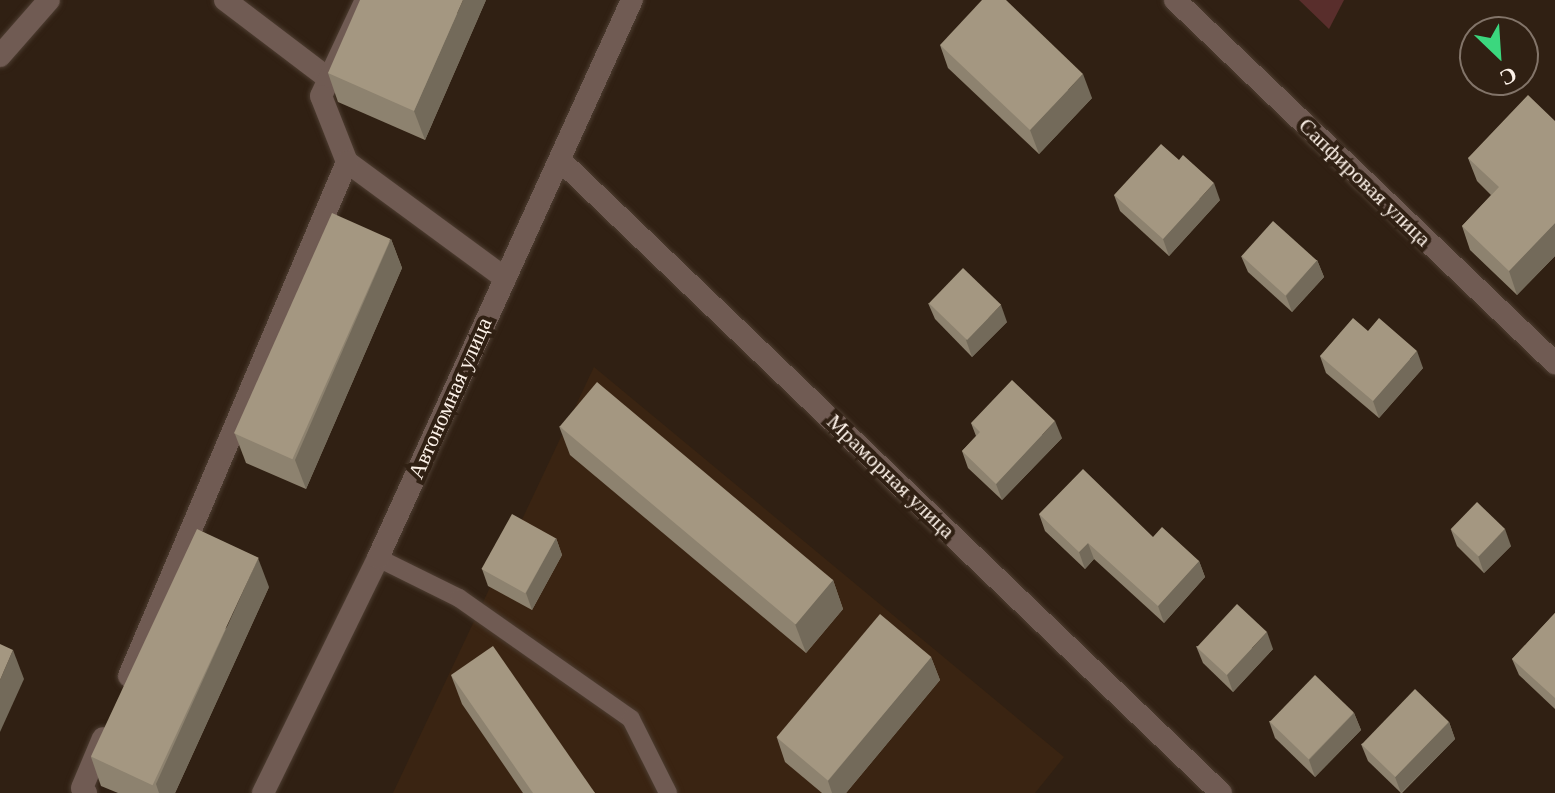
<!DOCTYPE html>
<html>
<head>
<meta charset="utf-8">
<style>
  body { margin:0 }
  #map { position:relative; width:1555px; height:793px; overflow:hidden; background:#302013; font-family:"Times New Roman",serif }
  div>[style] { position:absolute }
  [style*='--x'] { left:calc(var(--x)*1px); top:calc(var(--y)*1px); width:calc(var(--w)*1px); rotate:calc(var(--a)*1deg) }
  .built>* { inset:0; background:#3a2412 }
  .green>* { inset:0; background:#592e2c }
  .roads { filter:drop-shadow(0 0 2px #4d3d31) drop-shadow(0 0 2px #4d3d31) }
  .service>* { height:18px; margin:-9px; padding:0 9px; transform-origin:9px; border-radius:9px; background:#705b53 }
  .minor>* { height:22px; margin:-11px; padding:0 11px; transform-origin:11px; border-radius:11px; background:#705b53 }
  .wall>* { inset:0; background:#8d826f }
  .shaded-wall>* { inset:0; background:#736a5a }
  .building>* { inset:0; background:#a49781; transform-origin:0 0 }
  span { translate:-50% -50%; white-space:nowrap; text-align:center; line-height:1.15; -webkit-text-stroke:8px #302013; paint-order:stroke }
  .street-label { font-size:22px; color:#fdf2e9 }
  .north { position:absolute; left:1459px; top:16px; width:80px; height:80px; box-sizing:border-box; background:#302013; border:2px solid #827469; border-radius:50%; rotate:155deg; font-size:22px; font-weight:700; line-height:32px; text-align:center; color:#fdf2e9 }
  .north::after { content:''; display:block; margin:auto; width:28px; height:36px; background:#3bd77e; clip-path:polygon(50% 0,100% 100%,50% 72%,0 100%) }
</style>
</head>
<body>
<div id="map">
  <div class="built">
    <i style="clip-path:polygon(594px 367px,1064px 757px,1035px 793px,393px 793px)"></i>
  </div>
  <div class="green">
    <i style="clip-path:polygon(1299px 0,1344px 0,1329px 29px)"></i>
  </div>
  <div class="roads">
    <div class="service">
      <i style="--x:378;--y:558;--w:90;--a:26.3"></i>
      <i style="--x:459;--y:598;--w:210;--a:35.1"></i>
      <i style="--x:631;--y:719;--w:83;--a:63.4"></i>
    </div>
    <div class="minor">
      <i style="--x:225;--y:0;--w:131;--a:37.2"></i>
      <i style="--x:366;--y:0;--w:106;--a:115.1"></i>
      <i style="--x:321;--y:96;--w:71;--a:68.5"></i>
      <i style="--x:347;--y:162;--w:196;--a:36.3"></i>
      <i style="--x:1175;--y:0;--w:526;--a:43.69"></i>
      <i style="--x:0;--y:56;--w:74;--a:-48.8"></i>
      <i style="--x:560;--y:160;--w:915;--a:43.76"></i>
      <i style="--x:129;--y:676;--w:558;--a:-67.02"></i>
      <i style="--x:86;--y:793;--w:6;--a:-129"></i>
      <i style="--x:82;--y:788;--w:54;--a:-67.2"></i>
      <i style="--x:263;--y:793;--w:262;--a:-63.9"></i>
      <i style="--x:378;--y:558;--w:613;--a:-65.53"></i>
    </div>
  </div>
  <div class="wall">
    <i style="clip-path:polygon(486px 0,425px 140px,338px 102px,328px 73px)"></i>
    <i style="clip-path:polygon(940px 45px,1092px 98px,1039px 154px,948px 68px)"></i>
    <i style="clip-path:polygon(1555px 121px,1555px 256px,1517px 295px,1470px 250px,1462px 226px,1491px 195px,1477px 181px,1468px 158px)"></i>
    <i style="clip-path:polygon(1114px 195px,1220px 200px,1169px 256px,1120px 211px)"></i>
    <i style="clip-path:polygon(391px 239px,402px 268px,306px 489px,246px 463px,235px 434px)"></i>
    <i style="clip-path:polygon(1241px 256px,1317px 260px,1324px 277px,1292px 312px,1248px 272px)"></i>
    <i style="clip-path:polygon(928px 303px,1007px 322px,972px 357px,935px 319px)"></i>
    <i style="clip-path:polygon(1368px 331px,1423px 368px,1379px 418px,1326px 373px,1320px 356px)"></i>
    <i style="clip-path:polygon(971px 423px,1062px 438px,1002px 500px,968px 468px,962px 451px,976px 436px)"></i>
    <i style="clip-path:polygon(559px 426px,833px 580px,843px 609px,806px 653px,570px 455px)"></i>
    <i style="clip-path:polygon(1039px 514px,1153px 537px,1199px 561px,1205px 577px,1164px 623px,1094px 559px,1085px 569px,1045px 531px)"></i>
    <i style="clip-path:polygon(1451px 530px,1511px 546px,1484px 573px,1457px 546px)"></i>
    <i style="clip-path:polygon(556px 538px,562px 555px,532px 610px,488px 586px,482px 569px)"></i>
    <i style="clip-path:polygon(269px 587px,175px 793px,118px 793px,101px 786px,91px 757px)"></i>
    <i style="clip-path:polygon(1555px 613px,1555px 709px,1519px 675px,1512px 659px)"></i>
    <i style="clip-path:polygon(1196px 646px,1273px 649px,1233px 692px,1203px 663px)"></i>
    <i style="clip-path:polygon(931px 657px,940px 680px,846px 793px,822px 793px,785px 762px,777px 738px)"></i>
    <i style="clip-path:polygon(451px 675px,595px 793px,523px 793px,462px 704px)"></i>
    <i style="clip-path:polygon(1354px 713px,1361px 730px,1315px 777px,1275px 738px,1269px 721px)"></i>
    <i style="clip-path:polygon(1449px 722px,1455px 739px,1402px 793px,1401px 793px,1368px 761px,1361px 744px)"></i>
  </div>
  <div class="shaded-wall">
    <i style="clip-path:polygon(463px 0,486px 0,425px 140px,414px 111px)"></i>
    <i style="clip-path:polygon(1083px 74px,1092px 98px,1039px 154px,1030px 130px)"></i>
    <i style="clip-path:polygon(1214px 183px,1220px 200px,1169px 256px,1163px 239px)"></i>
    <i style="clip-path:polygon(1555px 223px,1555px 256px,1517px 295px,1509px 271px)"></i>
    <i style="clip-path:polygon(391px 239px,402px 268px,306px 489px,295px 460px)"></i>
    <i style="clip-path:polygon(1317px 260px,1324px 277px,1292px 312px,1286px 296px)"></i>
    <i style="clip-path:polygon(1001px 305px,1007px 322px,972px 357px,966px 340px)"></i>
    <i style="clip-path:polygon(1417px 351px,1423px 368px,1379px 418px,1373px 401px)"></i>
    <i style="clip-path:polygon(1055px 421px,1062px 438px,1002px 500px,996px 484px)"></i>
    <i style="clip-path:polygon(1505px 529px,1511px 546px,1484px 573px,1478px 556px)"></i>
    <i style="clip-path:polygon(556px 538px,562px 555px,532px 610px,526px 593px)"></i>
    <i style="clip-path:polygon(1088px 543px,1094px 559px,1085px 569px,1079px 552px)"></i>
    <i style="clip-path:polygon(258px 558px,269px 587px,175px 793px,159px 793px,156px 784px)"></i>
    <i style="clip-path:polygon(1199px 561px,1205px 577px,1164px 623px,1158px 606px)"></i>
    <i style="clip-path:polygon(833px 580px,843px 609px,806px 653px,795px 624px)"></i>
    <i style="clip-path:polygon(1267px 632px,1273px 649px,1233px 692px,1227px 675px)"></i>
    <i style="clip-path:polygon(13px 650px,24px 679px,0 732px,0 680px)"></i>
    <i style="clip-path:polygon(931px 657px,940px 680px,846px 793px,832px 793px,828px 781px)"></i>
    <i style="clip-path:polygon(1354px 713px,1361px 730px,1315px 777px,1309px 760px)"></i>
    <i style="clip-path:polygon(1449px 722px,1455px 739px,1401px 793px,1395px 777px)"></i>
  </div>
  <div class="building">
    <i style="clip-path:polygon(360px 0,463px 0,414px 111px,328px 73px)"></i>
    <i style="clip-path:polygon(982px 0,1006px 0,1083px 74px,1030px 130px,940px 45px)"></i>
    <i style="clip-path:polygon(1528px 95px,1555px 121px,1555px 223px,1509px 271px,1462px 226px,1499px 187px,1468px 158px)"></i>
    <i style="clip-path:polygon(1161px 144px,1179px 160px,1183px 155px,1214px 183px,1163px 239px,1114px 195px)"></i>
    <i style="left:332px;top:213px;width:64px;height:241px;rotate:24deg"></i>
    <i style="left:1273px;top:221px;width:59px;height:47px;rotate:42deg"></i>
    <i style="left:963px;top:268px;width:53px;height:49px;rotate:44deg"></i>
    <i style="clip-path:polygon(1353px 318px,1368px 331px,1379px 318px,1417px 351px,1373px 401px,1320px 356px)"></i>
    <i style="clip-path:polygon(1012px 380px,1055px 421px,996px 484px,962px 451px,980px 432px,971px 423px)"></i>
    <i style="left:597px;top:382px;width:308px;height:58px;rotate:40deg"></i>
    <i style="clip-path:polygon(1083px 469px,1153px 537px,1162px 527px,1199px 561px,1158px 606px,1088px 543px,1079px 552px,1039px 514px)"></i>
    <i style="left:1477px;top:502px;width:39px;height:38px;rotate:44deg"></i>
    <i style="left:512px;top:514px;width:50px;height:63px;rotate:29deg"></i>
    <i style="left:197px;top:529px;width:68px;height:251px;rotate:25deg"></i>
    <i style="left:1237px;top:604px;width:41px;height:59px;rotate:43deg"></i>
    <i style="clip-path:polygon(1555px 613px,1555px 698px,1512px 659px)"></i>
    <i style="left:880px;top:614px;width:67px;height:161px;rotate:40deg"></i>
    <i style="clip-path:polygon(0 644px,13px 650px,0 680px)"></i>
    <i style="clip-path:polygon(493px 646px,595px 793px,533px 793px,451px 675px)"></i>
    <i style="left:1315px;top:675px;width:54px;height:65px;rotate:44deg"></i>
    <i style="left:1415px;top:689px;width:47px;height:77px;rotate:44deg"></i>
  </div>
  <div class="street-label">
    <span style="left:1365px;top:182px;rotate:44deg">Сапфировая улица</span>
    <span style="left:450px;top:398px;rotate:-66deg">Автономная улица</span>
    <span style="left:891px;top:476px;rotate:44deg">Мраморная улица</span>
  </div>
  <div class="north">С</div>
</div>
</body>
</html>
